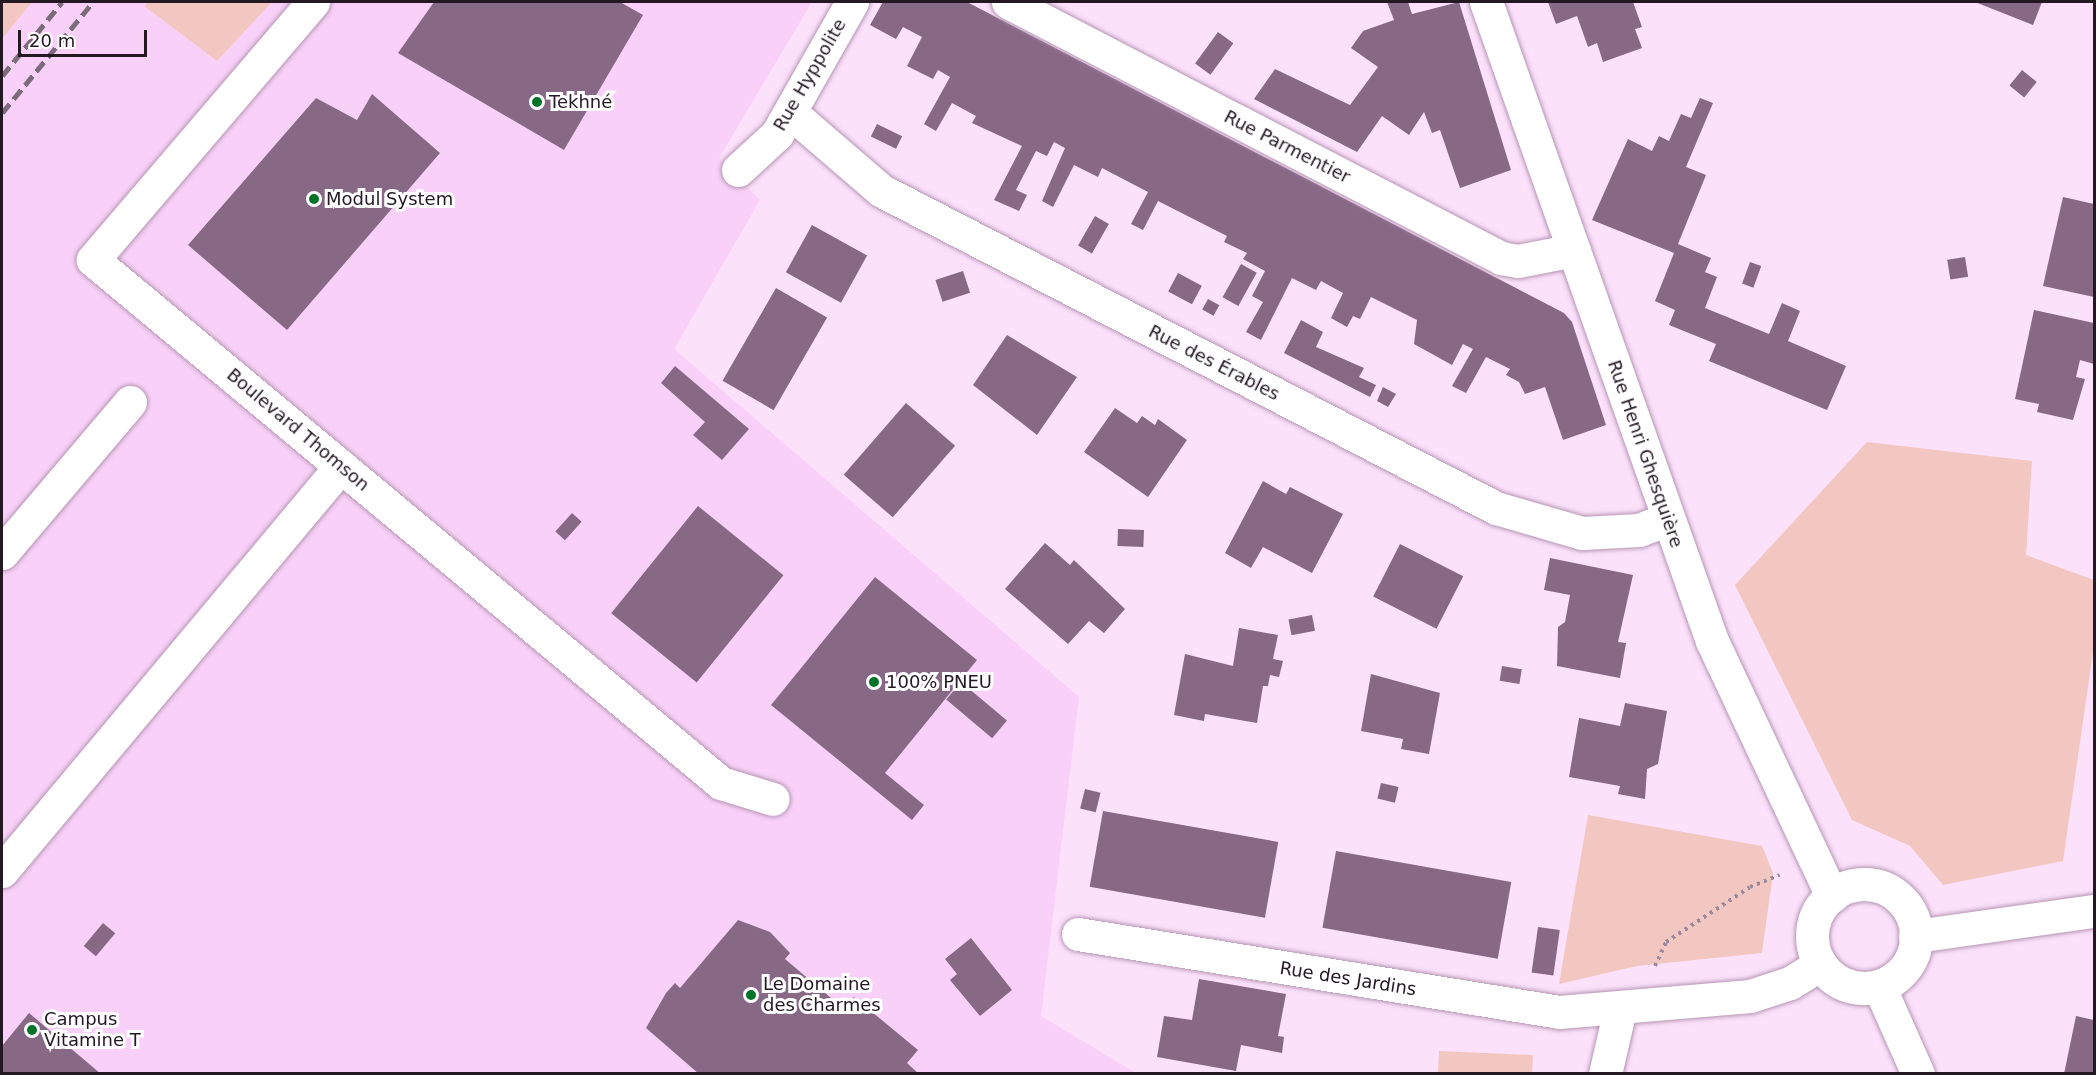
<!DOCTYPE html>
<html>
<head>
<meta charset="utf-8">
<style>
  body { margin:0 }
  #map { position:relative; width:2096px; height:1075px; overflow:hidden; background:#fce1fb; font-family:"DejaVu Sans",sans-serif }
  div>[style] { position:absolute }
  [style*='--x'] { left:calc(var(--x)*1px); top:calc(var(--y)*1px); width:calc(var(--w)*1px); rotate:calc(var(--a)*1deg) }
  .built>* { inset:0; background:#f9d1f8 }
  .green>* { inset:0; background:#f2c7c1 }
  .building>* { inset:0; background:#876986; transform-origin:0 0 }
  .path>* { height:4px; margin-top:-2px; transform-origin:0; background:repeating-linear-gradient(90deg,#9d899c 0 3px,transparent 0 7.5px) }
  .roads { filter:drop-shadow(0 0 2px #b596b4) drop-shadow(0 0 2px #b596b4) }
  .minor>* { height:33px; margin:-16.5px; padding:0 16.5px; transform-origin:16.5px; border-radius:16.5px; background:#fff }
  .minor>.ring { margin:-16.5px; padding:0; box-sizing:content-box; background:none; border:33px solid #fff; border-radius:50% }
  .rail>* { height:4.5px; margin-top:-2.25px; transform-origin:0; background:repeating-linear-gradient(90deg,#7d6b7c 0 12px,transparent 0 18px) }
  .dots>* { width:16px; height:16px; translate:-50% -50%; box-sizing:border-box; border:3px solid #fff; border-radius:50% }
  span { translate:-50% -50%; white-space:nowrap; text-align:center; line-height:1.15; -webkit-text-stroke:6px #fff; paint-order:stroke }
  .street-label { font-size:18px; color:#241823 }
  .poi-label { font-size:18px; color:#241823 }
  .left { translate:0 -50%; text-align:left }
  .frame { position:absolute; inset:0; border:3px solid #241823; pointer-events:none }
  .scale { position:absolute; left:18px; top:30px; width:129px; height:27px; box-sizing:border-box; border:3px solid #241823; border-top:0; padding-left:8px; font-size:18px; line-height:21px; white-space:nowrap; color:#241823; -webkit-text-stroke:4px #fff; paint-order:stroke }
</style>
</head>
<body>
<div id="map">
  <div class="built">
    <i style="clip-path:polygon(2px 2px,148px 2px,144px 6px,217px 61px,272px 2px,812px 2px,719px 158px,760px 200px,674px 349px,1079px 697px,1041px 1016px,1136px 1073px,2px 1074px)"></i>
  </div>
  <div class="green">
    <i style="clip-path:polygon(2px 2px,32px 2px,2px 39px)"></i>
    <i style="clip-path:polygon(148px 2px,272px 2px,217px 61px,144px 6px)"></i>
    <i style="clip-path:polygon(1867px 442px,2032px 461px,2026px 555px,2094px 580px,2094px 645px,2063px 861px,1943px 885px,1910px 846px,1852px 820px,1735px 585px)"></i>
    <i style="clip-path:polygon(1588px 815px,1762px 846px,1773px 873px,1762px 953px,1637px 966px,1559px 984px)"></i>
    <i style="clip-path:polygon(1439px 1051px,1533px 1055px,1532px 1073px,1438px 1073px)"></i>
  </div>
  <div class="building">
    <i style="clip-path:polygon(434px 2px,620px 2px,643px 15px,564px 150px,398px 53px)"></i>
    <i style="clip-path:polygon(883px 2px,967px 2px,1564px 313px,1572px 322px,1606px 425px,1563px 440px,1545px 387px,1525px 394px,1519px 382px,1506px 375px,1510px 369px,1486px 357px,1466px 393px,1452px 386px,1473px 349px,1463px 344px,1452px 365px,1414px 344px,1417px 320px,1371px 297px,1360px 319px,1353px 316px,1347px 327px,1331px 318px,1343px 293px,1321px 281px,1316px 290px,1292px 278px,1261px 340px,1246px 332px,1263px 302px,1252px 296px,1265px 271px,1243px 259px,1247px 253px,1224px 242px,1227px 236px,1158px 201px,1143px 230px,1131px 224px,1148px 192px,1102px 168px,1098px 177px,1074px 165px,1053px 207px,1042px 201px,1065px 148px,1054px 142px,1047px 156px,1036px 151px,1016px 190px,1027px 195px,1019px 211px,994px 200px,1022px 146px,972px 123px,976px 116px,952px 103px,936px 131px,924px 124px,950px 77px,938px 70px,933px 79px,907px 66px,922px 37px,903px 27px,896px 39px,870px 25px)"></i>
    <i style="clip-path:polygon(1387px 2px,1408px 2px,1412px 14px,1459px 2px,1511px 170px,1460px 188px,1440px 130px,1432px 133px,1424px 112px,1409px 135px,1382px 116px,1357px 152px,1254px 99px,1275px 69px,1350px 105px,1378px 67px,1351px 48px,1363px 31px,1394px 20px)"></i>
    <i style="clip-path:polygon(1548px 2px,1633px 2px,1642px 27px,1635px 29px,1642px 48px,1603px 62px,1597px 43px,1588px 47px,1577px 16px,1556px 24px)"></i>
    <i style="clip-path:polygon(1975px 2px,2042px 2px,2033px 25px)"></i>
    <i style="left:1218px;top:32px;width:19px;height:39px;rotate:36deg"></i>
    <i style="left:2022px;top:70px;width:19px;height:20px;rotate:39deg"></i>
    <i style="clip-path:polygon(372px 94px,440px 153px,287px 330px,188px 245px,316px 98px,357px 120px)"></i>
    <i style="clip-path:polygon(1700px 98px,1713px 103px,1686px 167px,1706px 175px,1678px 244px,1711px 258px,1705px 272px,1717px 277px,1705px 308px,1769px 334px,1782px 303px,1800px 311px,1788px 341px,1846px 366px,1827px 410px,1709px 361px,1716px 344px,1669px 325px,1675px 310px,1655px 301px,1674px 253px,1592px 220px,1628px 139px,1652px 151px,1659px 136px,1669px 141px,1681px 114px,1691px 118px)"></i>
    <i style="left:877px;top:124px;width:28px;height:14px;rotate:26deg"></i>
    <i style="clip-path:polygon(2063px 197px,2094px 204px,2094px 297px,2043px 286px)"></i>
    <i style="left:1095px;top:216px;width:16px;height:34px;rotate:30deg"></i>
    <i style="left:812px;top:225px;width:63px;height:54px;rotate:29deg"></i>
    <i style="left:1965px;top:257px;width:20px;height:18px;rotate:81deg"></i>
    <i style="left:1750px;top:262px;width:12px;height:23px;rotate:20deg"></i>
    <i style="left:1241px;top:264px;width:18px;height:38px;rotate:29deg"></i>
    <i style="left:963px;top:271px;width:23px;height:29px;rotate:72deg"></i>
    <i style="left:1178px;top:273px;width:27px;height:21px;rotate:28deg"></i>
    <i style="left:776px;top:288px;width:59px;height:107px;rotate:30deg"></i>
    <i style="left:1208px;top:299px;width:13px;height:12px;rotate:29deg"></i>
    <i style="clip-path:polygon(2034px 310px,2094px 323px,2094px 364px,2080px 360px,2076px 377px,2085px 379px,2073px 420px,2037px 412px,2039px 404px,2015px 399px)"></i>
    <i style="clip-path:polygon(1301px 320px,1323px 332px,1316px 347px,1364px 368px,1359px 377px,1376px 385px,1370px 397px,1284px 353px)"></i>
    <i style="clip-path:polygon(1007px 335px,1077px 377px,1037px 435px,973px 385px)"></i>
    <i style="clip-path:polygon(675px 366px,749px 429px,722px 460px,693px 435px,705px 422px,661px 383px)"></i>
    <i style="clip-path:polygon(1383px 387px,1396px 394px,1388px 407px,1377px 401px)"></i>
    <i style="left:906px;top:403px;width:65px;height:95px;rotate:41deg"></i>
    <i style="clip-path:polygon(1115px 408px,1137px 423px,1142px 416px,1155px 425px,1158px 419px,1187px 440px,1148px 497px,1084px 452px)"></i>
    <i style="clip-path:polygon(1263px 481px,1286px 494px,1290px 487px,1343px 514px,1312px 573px,1263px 547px,1251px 568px,1225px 553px)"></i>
    <i style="left:698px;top:506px;width:110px;height:138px;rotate:39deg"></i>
    <i style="left:572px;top:513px;width:13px;height:25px;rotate:42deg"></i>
    <i style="left:1118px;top:529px;width:26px;height:17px;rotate:2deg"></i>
    <i style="clip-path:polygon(1045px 543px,1070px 565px,1074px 560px,1125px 609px,1104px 633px,1089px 621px,1068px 644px,1005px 589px)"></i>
    <i style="left:1400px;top:544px;width:71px;height:59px;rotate:27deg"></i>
    <i style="clip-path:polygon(1550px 558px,1633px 575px,1618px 642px,1626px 643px,1620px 678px,1557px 666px,1558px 627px,1565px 622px,1570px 595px,1544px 590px)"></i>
    <i style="clip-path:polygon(875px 577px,977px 660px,885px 773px,924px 805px,912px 820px,771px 705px)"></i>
    <i style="left:1312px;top:615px;width:16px;height:24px;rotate:79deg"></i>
    <i style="clip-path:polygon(1239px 628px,1278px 635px,1273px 659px,1283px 661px,1279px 677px,1270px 675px,1268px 686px,1263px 686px,1257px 723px,1205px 714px,1204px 721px,1174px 715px,1185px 654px,1233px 666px)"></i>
    <i style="left:1502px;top:666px;width:20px;height:15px;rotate:9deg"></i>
    <i style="clip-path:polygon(1371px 674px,1440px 693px,1429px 754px,1401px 749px,1403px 739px,1361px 731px)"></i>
    <i style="left:961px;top:682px;width:60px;height:23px;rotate:40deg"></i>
    <i style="clip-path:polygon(1625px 703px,1667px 711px,1658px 764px,1647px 769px,1645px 799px,1618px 794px,1620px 786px,1569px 777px,1579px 718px,1620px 726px)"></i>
    <i style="left:1381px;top:783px;width:18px;height:16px;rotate:13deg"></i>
    <i style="left:1085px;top:789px;width:16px;height:20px;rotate:14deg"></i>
    <i style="left:1103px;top:811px;width:178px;height:77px;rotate:10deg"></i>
    <i style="left:1336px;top:851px;width:178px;height:78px;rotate:10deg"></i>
    <i style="clip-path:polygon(738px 920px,770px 932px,790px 953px,785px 959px,844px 1009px,854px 997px,918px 1050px,907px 1063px,919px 1074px,699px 1074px,646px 1028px,666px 993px,675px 983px,680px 988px)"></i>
    <i style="left:103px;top:923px;width:16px;height:30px;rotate:40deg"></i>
    <i style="left:1538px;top:927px;width:22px;height:46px;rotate:8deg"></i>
    <i style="clip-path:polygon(971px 938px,1012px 990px,980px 1016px,950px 980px,957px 974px,945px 959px)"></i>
    <i style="clip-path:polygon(1199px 979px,1286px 994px,1278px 1036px,1284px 1037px,1282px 1053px,1241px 1045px,1236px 1071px,1157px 1057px,1164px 1016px,1192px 1020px)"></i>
    <i style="clip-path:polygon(29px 1013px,101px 1074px,2px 1074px,2px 1046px)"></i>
    <i style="clip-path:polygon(2076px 1016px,2094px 1020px,2094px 1074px,2064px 1074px)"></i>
  </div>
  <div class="path">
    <i style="--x:1655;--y:966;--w:26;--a:-65"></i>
    <i style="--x:1666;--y:942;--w:100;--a:-33.2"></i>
    <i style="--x:1750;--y:887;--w:32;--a:-22"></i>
  </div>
  <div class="roads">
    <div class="minor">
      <i style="--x:313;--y:2;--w:339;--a:130.5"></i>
      <i style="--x:93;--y:260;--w:817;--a:39.79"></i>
      <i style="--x:721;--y:783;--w:54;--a:17.1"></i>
      <i style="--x:1008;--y:2;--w:556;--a:27.44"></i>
      <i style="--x:1501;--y:258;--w:17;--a:10"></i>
      <i style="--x:1518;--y:261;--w:57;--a:-11.1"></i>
      <i style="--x:1486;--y:2;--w:678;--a:70.52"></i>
      <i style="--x:1712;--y:641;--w:282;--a:64.8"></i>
      <i style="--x:790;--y:112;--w:121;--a:40.7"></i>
      <i style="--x:882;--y:191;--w:691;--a:27.31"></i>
      <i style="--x:1496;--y:508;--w:90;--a:16.2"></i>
      <i style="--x:1582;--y:533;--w:57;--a:-3"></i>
      <i style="--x:1639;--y:530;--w:30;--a:-21"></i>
      <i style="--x:738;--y:170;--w:53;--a:-42.7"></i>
      <i style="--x:777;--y:134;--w:152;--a:-60.4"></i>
      <i style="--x:2;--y:553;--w:198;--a:-49.7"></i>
      <i style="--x:2;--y:871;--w:528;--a:-50.07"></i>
      <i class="ring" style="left:1812px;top:884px;width:71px;height:71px"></i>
      <i style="--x:1078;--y:934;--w:487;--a:9.2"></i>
      <i style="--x:1559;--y:1012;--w:192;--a:-4.8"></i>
      <i style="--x:1750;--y:996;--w:42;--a:-18"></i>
      <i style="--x:1790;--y:983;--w:36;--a:-32"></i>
      <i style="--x:1915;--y:936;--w:181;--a:-8"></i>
      <i style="--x:1879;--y:986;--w:96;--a:66.1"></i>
      <i style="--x:1605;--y:1074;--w:67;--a:-77"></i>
    </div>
  </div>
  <div class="rail">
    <i style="--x:2;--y:76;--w:95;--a:-51"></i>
    <i style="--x:2;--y:113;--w:144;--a:-50.7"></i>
  </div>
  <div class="dots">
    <i style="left:537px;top:102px;background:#017327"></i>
    <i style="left:314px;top:199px;background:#017327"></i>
    <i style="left:874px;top:682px;background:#017327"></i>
    <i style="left:751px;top:995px;background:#017327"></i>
    <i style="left:32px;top:1030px;background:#017327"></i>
  </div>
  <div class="street-label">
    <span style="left:810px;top:75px;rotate:-60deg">Rue Hyppolite</span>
    <span style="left:1287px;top:147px;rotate:27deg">Rue Parmentier</span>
    <span style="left:1214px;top:363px;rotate:27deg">Rue des Érables</span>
    <span style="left:298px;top:430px;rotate:40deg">Boulevard Thomson</span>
    <span style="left:1645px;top:454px;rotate:71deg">Rue Henri Ghesquière</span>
    <span style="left:1348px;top:979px;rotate:9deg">Rue des Jardins</span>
  </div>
  <div class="poi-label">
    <span class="left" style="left:549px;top:102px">Tekhné</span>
    <span class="left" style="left:326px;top:199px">Modul System</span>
    <span class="left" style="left:886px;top:682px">100% PNEU</span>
    <span class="left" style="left:763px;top:995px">Le Domaine<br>des Charmes</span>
    <span class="left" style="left:44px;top:1030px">Campus<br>Vitamine T</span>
  </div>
  <div class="frame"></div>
  <div class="scale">20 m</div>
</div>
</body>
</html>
